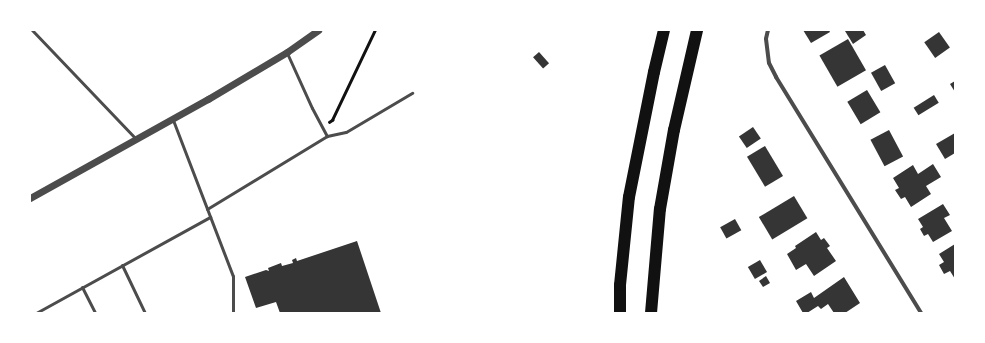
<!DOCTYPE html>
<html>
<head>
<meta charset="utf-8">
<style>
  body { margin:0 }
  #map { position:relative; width:985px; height:343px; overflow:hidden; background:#fff; font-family:Signika,sans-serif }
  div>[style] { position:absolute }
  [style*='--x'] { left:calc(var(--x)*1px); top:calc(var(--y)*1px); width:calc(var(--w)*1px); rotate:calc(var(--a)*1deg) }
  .building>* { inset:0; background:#353535; transform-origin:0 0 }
  .path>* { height:2.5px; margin:-1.25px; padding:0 1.25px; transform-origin:1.25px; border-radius:1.25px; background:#111 }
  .service>* { height:3px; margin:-1.5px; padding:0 1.5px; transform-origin:1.5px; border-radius:1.5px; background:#4c4c4c }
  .minor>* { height:4px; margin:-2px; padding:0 2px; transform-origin:2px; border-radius:2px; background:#4c4c4c }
  .tertiary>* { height:7px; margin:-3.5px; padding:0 3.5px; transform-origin:3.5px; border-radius:3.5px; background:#4c4c4c }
  .motorway>* { height:12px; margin:-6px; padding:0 6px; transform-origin:6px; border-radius:6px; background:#111 }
  span { translate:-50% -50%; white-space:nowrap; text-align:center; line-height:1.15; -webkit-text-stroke:3px #fff; paint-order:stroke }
  .frame { position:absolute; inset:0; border:31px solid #fff; pointer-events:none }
</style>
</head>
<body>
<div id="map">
  <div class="building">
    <i style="clip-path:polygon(803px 30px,829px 30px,830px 32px,811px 43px)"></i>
    <i style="clip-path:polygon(847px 30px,863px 30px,866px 35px,853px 44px,845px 31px)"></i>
    <i style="left:939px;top:32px;width:19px;height:18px;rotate:55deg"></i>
    <i style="left:848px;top:39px;width:36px;height:33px;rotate:60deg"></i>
    <i style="left:539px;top:52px;width:15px;height:8px;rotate:48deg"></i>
    <i style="left:885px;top:65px;width:21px;height:16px;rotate:61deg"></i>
    <i style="clip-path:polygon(955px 81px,955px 92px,950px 84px)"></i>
    <i style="left:867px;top:90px;width:26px;height:23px;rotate:59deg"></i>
    <i style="left:934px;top:95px;width:9px;height:24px;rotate:58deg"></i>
    <i style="left:753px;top:127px;width:14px;height:17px;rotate:56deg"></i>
    <i style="left:889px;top:130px;width:30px;height:21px;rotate:62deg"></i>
    <i style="clip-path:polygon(955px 133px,955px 153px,945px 159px,936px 144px)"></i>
    <i style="left:765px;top:146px;width:35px;height:21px;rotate:59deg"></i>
    <i style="clip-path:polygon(933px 164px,941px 177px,926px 186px,931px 194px,911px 207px,905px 197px,901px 199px,895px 190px,899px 188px,893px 178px,913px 165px,918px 174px)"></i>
    <i style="left:794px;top:196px;width:26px;height:41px;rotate:59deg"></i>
    <i style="clip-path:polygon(943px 204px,950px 215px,944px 218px,952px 231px,933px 242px,928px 234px,924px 236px,920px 229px,923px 227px,918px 219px)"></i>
    <i style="left:735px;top:219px;width:13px;height:17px;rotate:61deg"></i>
    <i style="clip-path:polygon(816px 232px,821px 240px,824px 238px,830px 246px,827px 248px,836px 261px,814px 276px,806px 264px,796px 270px,787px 254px,796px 248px,795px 246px)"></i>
    <i style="clip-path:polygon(357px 241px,381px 313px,280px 313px,276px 302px,256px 308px,245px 277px,266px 270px,269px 271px,268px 268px,281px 263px,282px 266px,293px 263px,292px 260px,296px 258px,297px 261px)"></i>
    <i style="clip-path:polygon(955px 244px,955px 279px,950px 271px,944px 274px,939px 265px,944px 262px,939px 254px)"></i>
    <i style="left:760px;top:260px;width:14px;height:14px;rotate:60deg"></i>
    <i style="clip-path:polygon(766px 276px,770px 283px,763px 287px,759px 281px)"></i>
    <i style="clip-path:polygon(844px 277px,860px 303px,845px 313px,834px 313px,828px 304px,821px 309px,818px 306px,807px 313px,803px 313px,796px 301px,811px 292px,814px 298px)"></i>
  </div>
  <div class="path">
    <i style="--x:329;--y:122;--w:4;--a:-34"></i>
    <i style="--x:332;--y:120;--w:100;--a:-64.5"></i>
  </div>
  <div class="service">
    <i style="--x:32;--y:30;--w:151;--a:46.3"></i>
    <i style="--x:287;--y:53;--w:60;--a:65.6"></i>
    <i style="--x:312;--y:108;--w:32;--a:62"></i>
    <i style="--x:173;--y:120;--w:167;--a:69"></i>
    <i style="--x:233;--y:276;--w:37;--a:90"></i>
    <i style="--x:207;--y:209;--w:140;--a:-31.3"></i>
    <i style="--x:327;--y:136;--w:19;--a:-12"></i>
    <i style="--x:346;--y:132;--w:77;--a:-30.6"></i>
    <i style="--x:122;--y:265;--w:53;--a:64.4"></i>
    <i style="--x:82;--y:287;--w:29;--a:63"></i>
    <i style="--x:36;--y:313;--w:199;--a:-28.9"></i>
  </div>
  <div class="minor">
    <i style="--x:768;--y:30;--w:9;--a:103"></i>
    <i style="--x:766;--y:39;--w:24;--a:83"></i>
    <i style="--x:769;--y:63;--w:16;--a:63"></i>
    <i style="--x:776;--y:77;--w:277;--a:58.4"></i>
  </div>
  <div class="tertiary">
    <i style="--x:30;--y:198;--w:204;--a:-29.1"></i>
    <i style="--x:208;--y:99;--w:92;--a:-30.7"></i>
    <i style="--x:287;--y:52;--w:38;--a:-35"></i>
  </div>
  <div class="motorway">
    <i style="--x:620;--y:313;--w:28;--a:-90"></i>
    <i style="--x:620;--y:285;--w:88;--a:-84.2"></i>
    <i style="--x:629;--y:197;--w:127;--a:-78.7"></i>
    <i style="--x:654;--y:72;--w:43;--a:-76.6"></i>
    <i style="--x:651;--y:313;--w:104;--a:-85.1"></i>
    <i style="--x:660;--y:209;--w:80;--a:-80"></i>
    <i style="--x:674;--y:130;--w:103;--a:-77"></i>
  </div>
  <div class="frame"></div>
</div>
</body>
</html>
